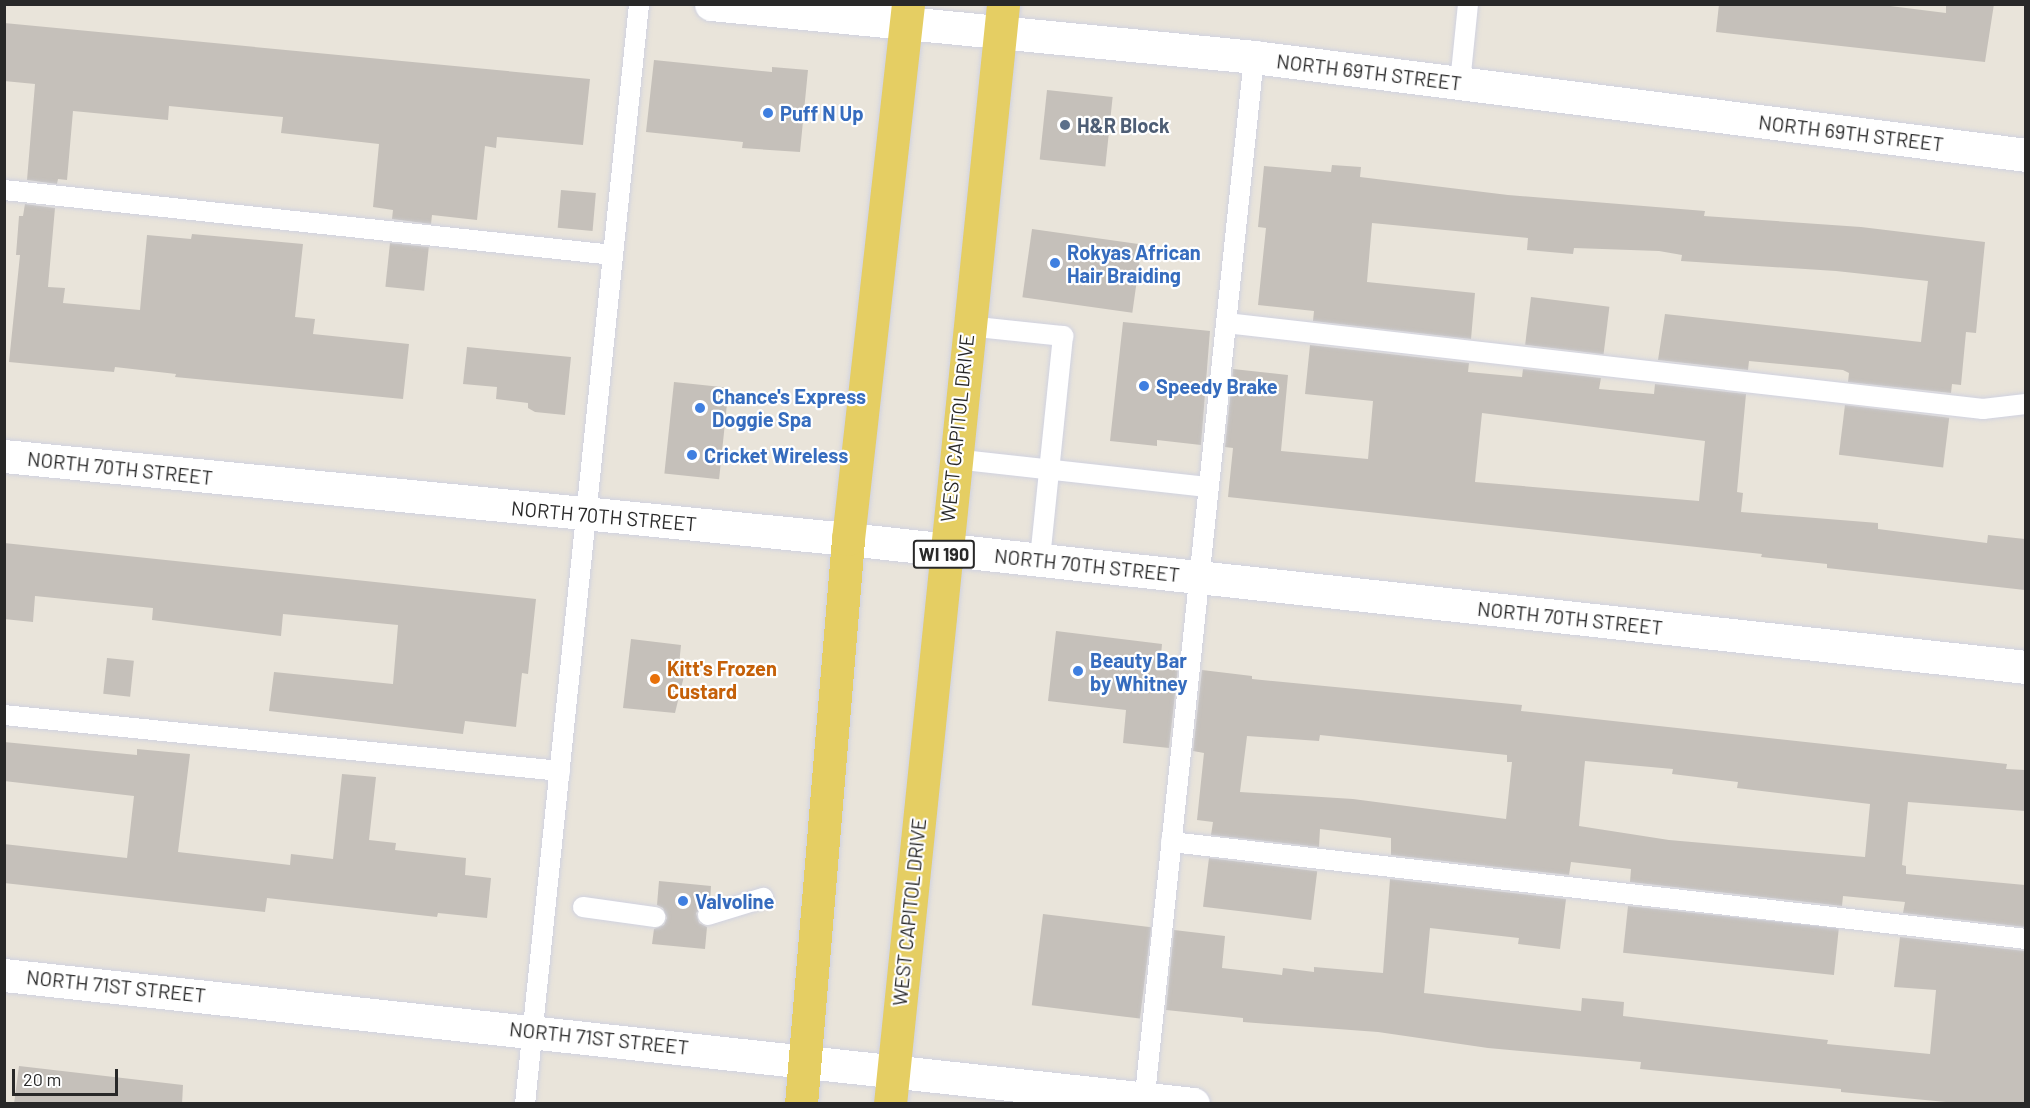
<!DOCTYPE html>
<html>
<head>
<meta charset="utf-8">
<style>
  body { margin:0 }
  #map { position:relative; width:2030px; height:1108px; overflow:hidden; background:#e9e4da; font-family:Barlow,sans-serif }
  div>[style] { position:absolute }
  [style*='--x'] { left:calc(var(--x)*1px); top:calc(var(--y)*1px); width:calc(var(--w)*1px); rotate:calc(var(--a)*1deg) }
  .building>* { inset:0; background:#c5c0ba; transform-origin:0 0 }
  .roads { filter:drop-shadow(0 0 2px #d0d2e0) drop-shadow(0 0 2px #d0d2e0) }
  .service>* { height:20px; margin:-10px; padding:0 10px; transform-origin:10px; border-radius:10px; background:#fff }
  .minor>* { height:33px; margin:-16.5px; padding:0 16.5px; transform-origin:16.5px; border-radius:16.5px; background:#fff }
  .primary>* { height:33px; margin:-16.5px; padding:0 16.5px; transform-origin:16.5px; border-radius:16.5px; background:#e5ce63 }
  .dots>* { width:16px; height:16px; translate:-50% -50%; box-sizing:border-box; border:3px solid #fff; border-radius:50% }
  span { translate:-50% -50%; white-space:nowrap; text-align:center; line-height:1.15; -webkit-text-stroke:4.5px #fff; paint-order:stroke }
  .shield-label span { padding:2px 4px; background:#fff; border:2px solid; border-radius:4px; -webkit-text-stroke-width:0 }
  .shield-label { font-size:18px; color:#282828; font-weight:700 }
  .street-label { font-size:20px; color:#282828 }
  .shop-label { font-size:20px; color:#366cbe; font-weight:700 }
  .left { translate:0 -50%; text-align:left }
  .service-label { font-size:20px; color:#4e5e75; font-weight:700 }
  .food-label { font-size:20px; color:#c56008; font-weight:700 }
  .frame { position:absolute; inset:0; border:6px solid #282828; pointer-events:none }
  .scale { position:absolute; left:12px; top:1069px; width:106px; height:27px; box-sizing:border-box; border:3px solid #282828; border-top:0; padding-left:8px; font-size:18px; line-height:21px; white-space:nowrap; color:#282828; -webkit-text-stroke:4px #fff; paint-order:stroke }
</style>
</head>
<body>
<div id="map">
  <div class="building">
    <i style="clip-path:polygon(1719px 4px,1874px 4px,1946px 13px,1946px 4px,1994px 4px,1985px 62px,1716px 32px)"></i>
    <i style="clip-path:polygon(4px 23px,590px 79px,583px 145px,497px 137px,496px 148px,485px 146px,477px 220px,432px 215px,431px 224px,392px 219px,393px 210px,373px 207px,379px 144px,281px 133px,283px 117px,169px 106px,168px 120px,73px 111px,67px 180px,58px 179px,57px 184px,27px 180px,35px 84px,4px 81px)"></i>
    <i style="clip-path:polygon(654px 60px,772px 72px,772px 67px,808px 70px,800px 152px,742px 148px,743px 142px,646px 132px)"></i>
    <i style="left:1047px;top:90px;width:66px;height:70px;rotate:6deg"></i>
    <i style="clip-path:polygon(1332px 165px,1361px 167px,1360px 177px,1508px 195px,1705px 211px,1704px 216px,1861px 227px,1985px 242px,1976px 333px,1966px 332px,1961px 385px,1952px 384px,1951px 393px,1848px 382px,1849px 373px,1843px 370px,1749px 361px,1748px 370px,1658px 360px,1665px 314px,1921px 342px,1928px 281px,1836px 271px,1681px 261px,1682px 255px,1659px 251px,1574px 248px,1573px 254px,1527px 250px,1528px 238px,1372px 223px,1367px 282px,1475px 293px,1471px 339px,1313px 321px,1314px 311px,1258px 305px,1266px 228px,1258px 227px,1264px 166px,1331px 172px)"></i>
    <i style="left:561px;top:190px;width:35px;height:38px;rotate:5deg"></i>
    <i style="clip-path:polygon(25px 204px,55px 208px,48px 287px,65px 288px,63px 303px,140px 310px,147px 235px,191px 239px,192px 234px,303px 244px,295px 317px,315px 319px,313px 334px,409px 344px,403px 399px,175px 377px,176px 374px,115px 367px,114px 372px,9px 362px,20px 255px,16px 255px,19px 216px,23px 216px)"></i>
    <i style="left:1032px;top:229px;width:111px;height:69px;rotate:8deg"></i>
    <i style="left:390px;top:243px;width:39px;height:44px;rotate:6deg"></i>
    <i style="left:1531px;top:297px;width:79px;height:48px;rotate:7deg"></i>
    <i style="clip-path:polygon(1123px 322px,1210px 331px,1201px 445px,1157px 440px,1157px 446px,1110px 441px)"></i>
    <i style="clip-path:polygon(evenodd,1310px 345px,1469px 363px,1468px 372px,1522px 377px,1523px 369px,1601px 378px,1599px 389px,1654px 394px,1655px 384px,1746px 394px,1737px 492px,1743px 493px,1741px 512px,1878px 523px,1878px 529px,1987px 543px,1988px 535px,2025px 539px,2025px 590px,1827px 568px,1827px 564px,1761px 557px,1762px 554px,1228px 497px,1233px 448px,1225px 447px,1233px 369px,1288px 375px,1281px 451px,1368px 459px,1373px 401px,1305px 394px,1310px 345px,1482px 413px,1705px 441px,1699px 501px,1475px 482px,1482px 413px)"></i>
    <i style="clip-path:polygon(467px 347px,571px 357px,565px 415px,535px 412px,528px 408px,528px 403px,496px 399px,497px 387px,463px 384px)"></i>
    <i style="left:674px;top:382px;width:55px;height:92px;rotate:6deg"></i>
    <i style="left:1845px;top:405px;width:105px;height:50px;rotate:7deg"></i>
    <i style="clip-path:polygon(4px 543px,536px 599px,528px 674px,522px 673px,516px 727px,465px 721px,463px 734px,269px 711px,274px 672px,393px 684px,398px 625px,283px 614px,281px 636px,152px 620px,153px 608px,35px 596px,33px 622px,4px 619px)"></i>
    <i style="clip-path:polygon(1056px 631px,1162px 644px,1160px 666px,1178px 668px,1169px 748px,1123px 743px,1126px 710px,1048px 701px)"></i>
    <i style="clip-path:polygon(631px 639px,681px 645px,679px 665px,685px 672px,675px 713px,623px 708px)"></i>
    <i style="left:107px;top:658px;width:27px;height:36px;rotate:6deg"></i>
    <i style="clip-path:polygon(evenodd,1202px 670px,1252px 676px,1252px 679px,1522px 705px,1521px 711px,2007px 764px,2006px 769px,2025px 770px,2025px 811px,1908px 802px,1902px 865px,1906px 866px,1906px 874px,2025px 885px,2025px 927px,1903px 913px,1905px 902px,1843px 896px,1842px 906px,1630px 882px,1631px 869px,1571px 862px,1569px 875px,1391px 855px,1391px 838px,1320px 829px,1319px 847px,1211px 835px,1213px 822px,1197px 820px,1204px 753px,1193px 751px,1202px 670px,1320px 735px,1507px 755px,1507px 762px,1512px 762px,1506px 819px,1353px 799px,1240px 792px,1247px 736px,1319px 741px,1320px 735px,1202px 670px,1585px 761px,1673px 769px,1672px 774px,1738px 782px,1737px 788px,1870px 804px,1865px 857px,1669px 840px,1579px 826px,1585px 761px)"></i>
    <i style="clip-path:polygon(4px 742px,137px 755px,137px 749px,190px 754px,178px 852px,290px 865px,291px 854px,333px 859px,342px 774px,376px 777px,369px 840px,396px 843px,395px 850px,466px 858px,465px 875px,491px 878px,487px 918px,438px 913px,437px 917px,267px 898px,265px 912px,4px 883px,4px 844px,127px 858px,134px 796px,4px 781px)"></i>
    <i style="left:1209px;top:858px;width:109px;height:49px;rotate:7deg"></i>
    <i style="clip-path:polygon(1390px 879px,1566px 899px,1560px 949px,1518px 944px,1519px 938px,1430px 928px,1424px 993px,1581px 1011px,1582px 998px,1624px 1002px,1623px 1016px,1828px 1040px,1827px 1044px,1930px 1054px,1936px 990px,1894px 987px,1900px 937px,2025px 951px,2025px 1104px,1967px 1104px,1841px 1092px,1841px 1089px,1640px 1069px,1641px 1062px,1488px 1048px,1378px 1032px,1243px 1022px,1243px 1018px,1166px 1010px,1174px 930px,1225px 936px,1222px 968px,1282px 975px,1283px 968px,1314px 972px,1314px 967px,1383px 973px)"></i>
    <i style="clip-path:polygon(659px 881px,711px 886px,710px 902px,696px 913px,699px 923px,707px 927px,705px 949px,652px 944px,654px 929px,664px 925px,667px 918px,663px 908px,657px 905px)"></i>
    <i style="left:1628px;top:906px;width:212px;height:47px;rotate:6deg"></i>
    <i style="left:1043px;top:914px;width:109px;height:92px;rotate:7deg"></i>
    <i style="clip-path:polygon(19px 1066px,183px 1085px,182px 1104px,14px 1104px)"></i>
  </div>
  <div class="roads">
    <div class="service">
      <i style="--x:1460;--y:83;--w:79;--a:-84.2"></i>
      <i style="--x:4;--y:190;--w:612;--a:6.09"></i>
      <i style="--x:1226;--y:323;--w:762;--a:6.48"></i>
      <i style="--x:1983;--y:409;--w:43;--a:-6.6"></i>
      <i style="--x:968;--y:326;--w:96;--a:6"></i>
      <i style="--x:1063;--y:336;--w:225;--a:95.9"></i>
      <i style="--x:954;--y:459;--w:256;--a:6.3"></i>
      <i style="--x:4;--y:715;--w:559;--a:5.75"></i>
      <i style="--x:1171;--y:842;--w:860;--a:6.47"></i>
      <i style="--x:583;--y:907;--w:73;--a:7.9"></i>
      <i style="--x:708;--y:915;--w:58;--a:-17.2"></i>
      <i style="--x:525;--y:1104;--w:1106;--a:-84.08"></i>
      <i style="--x:1144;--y:1104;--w:1053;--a:-84"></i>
    </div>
    <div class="minor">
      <i style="--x:711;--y:4;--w:546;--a:5.57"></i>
      <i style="--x:1254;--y:57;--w:778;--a:7.23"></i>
      <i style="--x:4;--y:456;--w:848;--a:5.62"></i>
      <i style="--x:848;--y:539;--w:1185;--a:6.2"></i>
      <i style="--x:4;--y:975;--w:1196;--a:6.19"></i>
    </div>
    <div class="primary">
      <i style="--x:801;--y:1104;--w:567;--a:-85.24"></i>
      <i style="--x:848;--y:539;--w:538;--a:-83.6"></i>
      <i style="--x:890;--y:1104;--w:1106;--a:-84.13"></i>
    </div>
  </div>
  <div class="dots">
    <i style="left:768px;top:113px;background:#3f7fe0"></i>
    <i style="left:1065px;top:125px;background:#5c6f8a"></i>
    <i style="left:1055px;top:263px;background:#3f7fe0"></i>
    <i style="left:1144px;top:386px;background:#3f7fe0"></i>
    <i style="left:700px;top:408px;background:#3f7fe0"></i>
    <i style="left:692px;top:455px;background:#3f7fe0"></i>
    <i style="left:1078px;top:671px;background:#3f7fe0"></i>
    <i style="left:655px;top:679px;background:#e8710a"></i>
    <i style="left:683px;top:901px;background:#3f7fe0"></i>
  </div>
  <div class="shield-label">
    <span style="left:944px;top:554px">WI 190</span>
  </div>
  <div class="street-label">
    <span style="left:1369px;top:72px;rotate:7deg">NORTH 69TH STREET</span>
    <span style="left:1851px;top:133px;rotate:7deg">NORTH 69TH STREET</span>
    <span style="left:957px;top:428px;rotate:-84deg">WEST CAPITOL DRIVE</span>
    <span style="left:120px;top:468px;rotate:6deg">NORTH 70TH STREET</span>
    <span style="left:604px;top:516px;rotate:5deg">NORTH 70TH STREET</span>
    <span style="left:1087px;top:565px;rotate:6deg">NORTH 70TH STREET</span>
    <span style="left:1570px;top:618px;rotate:6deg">NORTH 70TH STREET</span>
    <span style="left:909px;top:912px;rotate:-84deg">WEST CAPITOL DRIVE</span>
    <span style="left:116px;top:986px;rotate:6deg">NORTH 71ST STREET</span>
    <span style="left:599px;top:1038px;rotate:6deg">NORTH 71ST STREET</span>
  </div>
  <div class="shop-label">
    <span class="left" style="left:780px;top:113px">Puff N Up</span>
    <span class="left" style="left:1067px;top:264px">Rokyas African<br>Hair Braiding</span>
    <span class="left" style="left:1156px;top:386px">Speedy Brake</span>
    <span class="left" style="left:712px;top:408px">Chance's Express<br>Doggie Spa</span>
    <span class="left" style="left:704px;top:455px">Cricket Wireless</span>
    <span class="left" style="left:1090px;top:672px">Beauty Bar<br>by Whitney</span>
    <span class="left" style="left:695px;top:901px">Valvoline</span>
  </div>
  <div class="service-label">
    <span class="left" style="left:1077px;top:125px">H&amp;R Block</span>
  </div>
  <div class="food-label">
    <span class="left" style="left:667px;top:680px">Kitt's Frozen<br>Custard</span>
  </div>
  <div class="frame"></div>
  <div class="scale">20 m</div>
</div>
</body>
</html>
